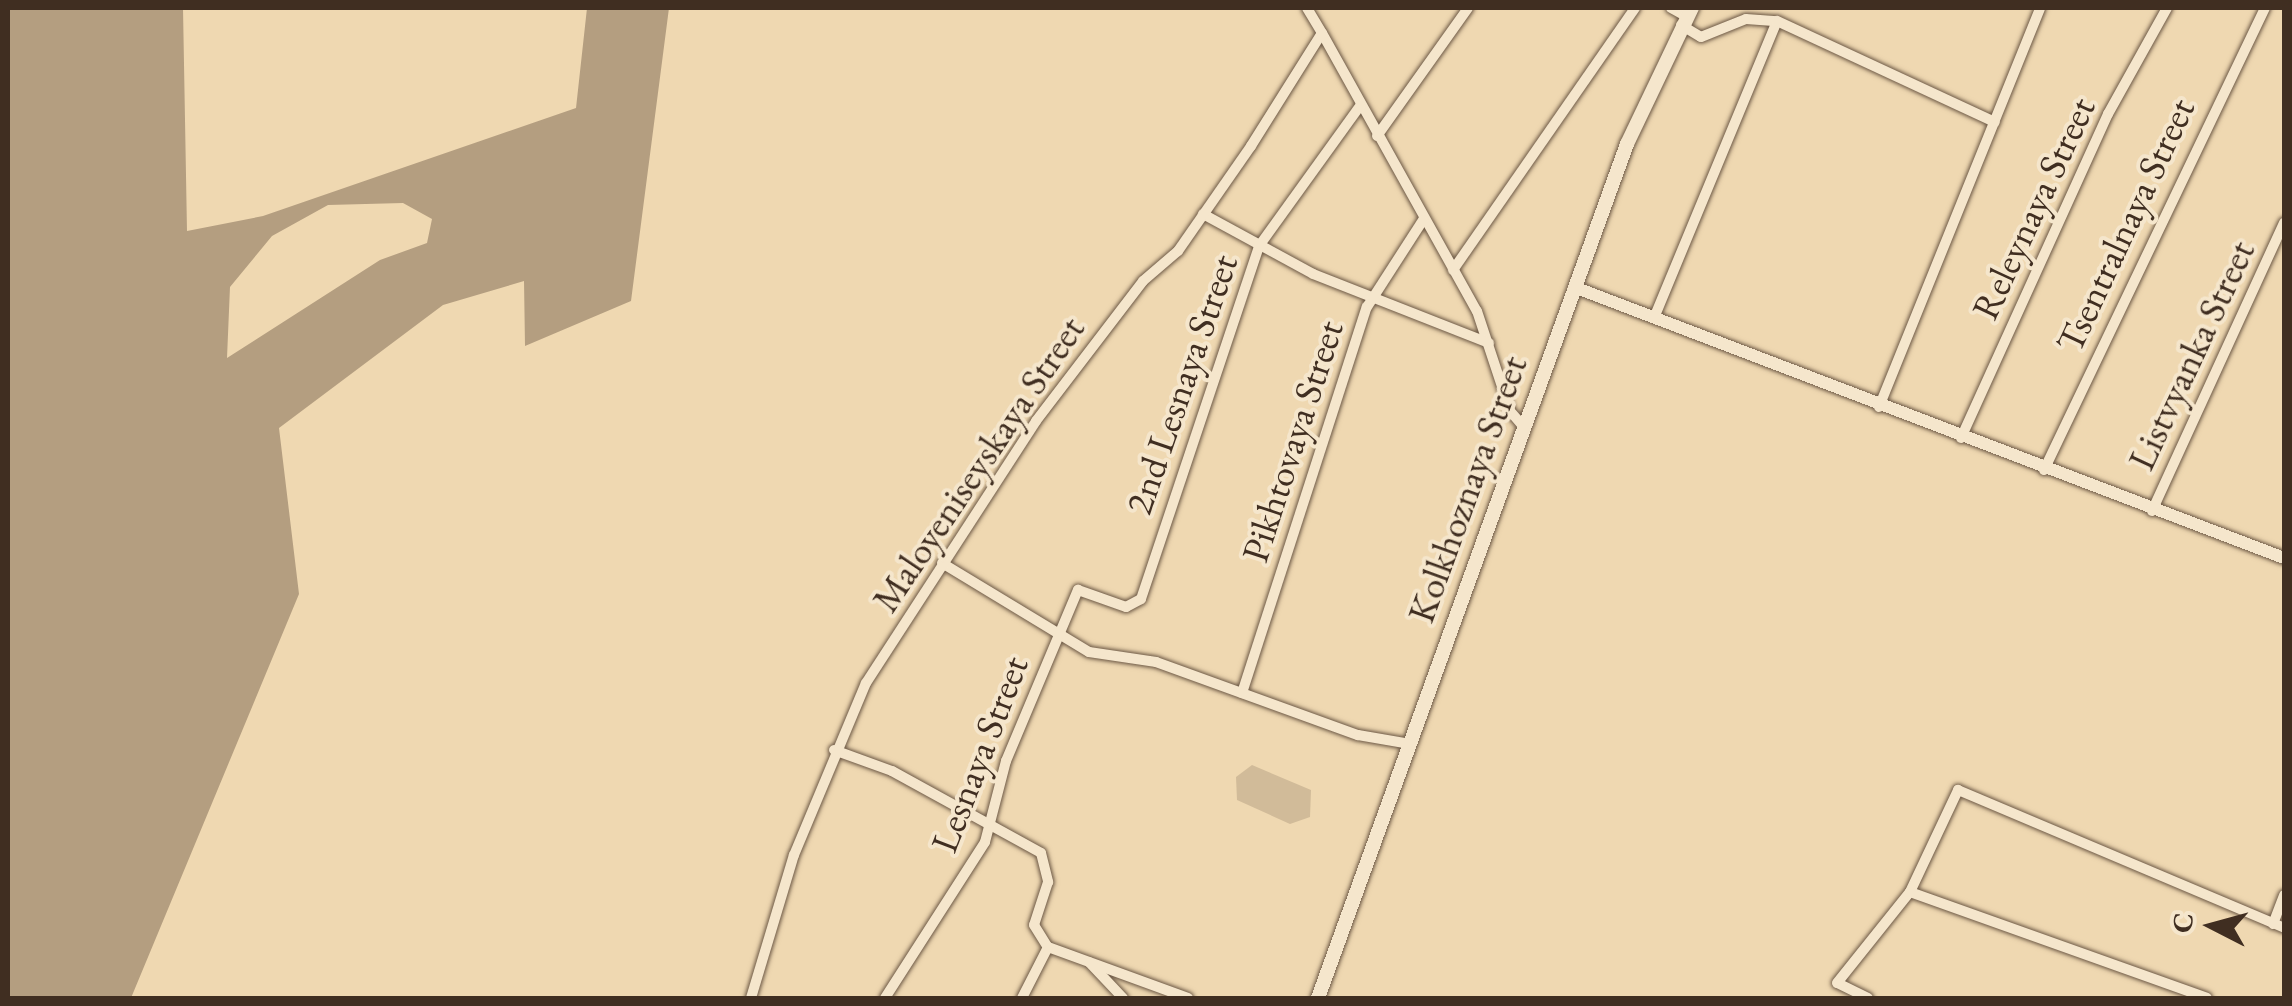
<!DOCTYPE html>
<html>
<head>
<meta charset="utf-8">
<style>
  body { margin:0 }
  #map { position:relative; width:2292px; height:1006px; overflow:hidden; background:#efd8b1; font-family:"EB Garamond",serif }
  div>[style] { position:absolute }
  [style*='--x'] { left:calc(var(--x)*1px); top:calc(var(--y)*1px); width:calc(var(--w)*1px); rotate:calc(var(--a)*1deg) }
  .green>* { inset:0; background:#d1bb99 }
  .water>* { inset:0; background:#b49e80 }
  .roads { filter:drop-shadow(0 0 2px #6c5845) drop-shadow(0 0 2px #6c5845) }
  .minor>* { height:10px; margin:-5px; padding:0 5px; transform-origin:5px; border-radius:5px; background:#f5e6cc }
  .tertiary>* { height:12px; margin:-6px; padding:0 6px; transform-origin:6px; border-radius:6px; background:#f5e6cc }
  .secondary>* { height:14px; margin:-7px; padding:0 7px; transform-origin:7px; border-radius:7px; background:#f5e6cc }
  span { translate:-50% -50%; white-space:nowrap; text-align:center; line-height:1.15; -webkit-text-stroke:8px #f5e6cc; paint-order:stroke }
  .street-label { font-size:38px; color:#402e21 }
  .frame { position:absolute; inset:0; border:10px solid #402e21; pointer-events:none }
  .north { position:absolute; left:2162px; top:876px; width:100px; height:100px; -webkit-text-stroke:8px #f5e6cc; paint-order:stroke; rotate:276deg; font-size:28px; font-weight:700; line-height:40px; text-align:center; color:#402e21 }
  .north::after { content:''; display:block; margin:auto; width:35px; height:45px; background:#402e21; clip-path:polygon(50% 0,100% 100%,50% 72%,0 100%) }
</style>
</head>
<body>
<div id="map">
  <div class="green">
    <i style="clip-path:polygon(1252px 765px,1311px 790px,1310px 817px,1290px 824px,1237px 800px,1236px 777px)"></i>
  </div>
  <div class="water">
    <i style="clip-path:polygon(evenodd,8px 8px,183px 8px,187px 231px,263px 216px,576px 108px,587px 8px,669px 8px,631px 301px,525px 346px,524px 281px,443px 305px,279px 428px,299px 594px,131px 998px,8px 998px,8px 8px,403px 203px,432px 219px,427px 243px,380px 260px,227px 358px,230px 287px,272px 236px,328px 205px,403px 203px)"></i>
  </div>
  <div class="roads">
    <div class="minor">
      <i style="--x:1671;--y:8;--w:18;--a:29"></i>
      <i style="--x:1681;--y:25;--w:23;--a:31"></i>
      <i style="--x:1701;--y:37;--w:48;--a:-21.8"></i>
      <i style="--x:1746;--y:19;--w:31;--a:4"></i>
      <i style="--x:1322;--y:33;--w:318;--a:60.9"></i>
      <i style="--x:1477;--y:311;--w:105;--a:71.7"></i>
      <i style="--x:1510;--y:411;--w:21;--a:49"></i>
      <i style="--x:1377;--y:136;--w:157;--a:-54.6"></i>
      <i style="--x:1203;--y:214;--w:125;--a:28.6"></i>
      <i style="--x:1313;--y:274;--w:189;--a:21.4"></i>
      <i style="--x:1453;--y:270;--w:319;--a:-55.2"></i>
      <i style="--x:1654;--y:318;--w:321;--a:-67.5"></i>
      <i style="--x:1777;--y:21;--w:240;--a:24.9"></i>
      <i style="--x:1879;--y:407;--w:430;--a:-68"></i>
      <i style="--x:1961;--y:438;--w:356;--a:-65.6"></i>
      <i style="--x:2108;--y:114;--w:121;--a:-60.9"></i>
      <i style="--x:2044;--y:470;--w:512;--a:-64.44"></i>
      <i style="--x:2152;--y:511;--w:317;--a:-65.4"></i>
      <i style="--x:942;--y:563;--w:172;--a:31.2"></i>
      <i style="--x:1089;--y:652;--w:68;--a:8.5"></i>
      <i style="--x:1156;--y:662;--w:215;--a:19.9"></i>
      <i style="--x:1358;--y:735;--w:53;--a:9.8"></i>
      <i style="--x:1242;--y:693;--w:406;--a:-72.1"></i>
      <i style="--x:1367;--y:307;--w:103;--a:-57.2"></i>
      <i style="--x:834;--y:750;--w:62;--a:19.9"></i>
      <i style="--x:892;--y:771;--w:170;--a:28.8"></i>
      <i style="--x:1041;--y:853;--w:30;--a:76"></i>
      <i style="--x:1048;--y:882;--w:45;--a:108"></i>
      <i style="--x:1034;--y:925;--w:26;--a:58"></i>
      <i style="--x:1048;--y:947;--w:149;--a:20"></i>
      <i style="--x:1910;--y:892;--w:315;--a:19.6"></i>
      <i style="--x:2273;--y:924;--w:31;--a:-69"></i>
      <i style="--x:1089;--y:962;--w:50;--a:46.6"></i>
      <i style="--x:751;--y:998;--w:149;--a:-73.3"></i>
      <i style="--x:794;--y:855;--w:186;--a:-67.3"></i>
      <i style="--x:866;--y:683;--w:312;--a:-57"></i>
      <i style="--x:1036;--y:421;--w:176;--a:-52.6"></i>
      <i style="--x:1143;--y:281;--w:46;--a:-40.6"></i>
      <i style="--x:1178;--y:251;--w:128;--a:-55.2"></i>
      <i style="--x:1251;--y:146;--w:133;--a:-57.9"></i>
      <i style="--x:1322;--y:33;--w:29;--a:-121"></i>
      <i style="--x:885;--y:998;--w:185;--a:-57.3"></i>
      <i style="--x:985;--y:842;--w:84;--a:-75.5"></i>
      <i style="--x:1006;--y:761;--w:186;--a:-67.2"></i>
      <i style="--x:1078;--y:590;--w:51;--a:19.5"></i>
      <i style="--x:1126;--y:607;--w:17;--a:-28"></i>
      <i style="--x:1141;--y:599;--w:372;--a:-71.5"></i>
      <i style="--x:1259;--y:246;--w:173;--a:-54.2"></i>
      <i style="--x:1022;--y:998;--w:57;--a:-63"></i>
      <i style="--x:1868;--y:998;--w:34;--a:-154"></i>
      <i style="--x:1837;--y:983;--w:117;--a:-51.3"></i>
      <i style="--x:1910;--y:892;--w:113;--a:-64.8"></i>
      <i style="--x:1958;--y:790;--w:354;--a:22.9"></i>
    </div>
    <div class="tertiary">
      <i style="--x:1574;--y:287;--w:760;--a:20.89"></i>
    </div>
    <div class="secondary">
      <i style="--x:1318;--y:998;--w:908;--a:-70.11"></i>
      <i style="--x:1627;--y:144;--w:151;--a:-64.5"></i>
    </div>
  </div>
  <div class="street-label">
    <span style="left:2033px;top:208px;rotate:-65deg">Releynaya Street</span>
    <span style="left:2125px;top:225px;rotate:-65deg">Tsentralnaya Street</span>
    <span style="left:2191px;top:355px;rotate:-65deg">Listvyanka Street</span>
    <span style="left:1181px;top:384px;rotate:-71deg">2nd Lesnaya Street</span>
    <span style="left:1292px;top:441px;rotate:-72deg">Pikhtovaya Street</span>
    <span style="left:978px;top:464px;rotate:-56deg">Maloyeniseyskaya Street</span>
    <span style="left:1467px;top:489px;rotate:-70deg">Kolkhoznaya Street</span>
    <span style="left:979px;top:754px;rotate:-69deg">Lesnaya Street</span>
  </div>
  <div class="frame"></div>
  <div class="north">С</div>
</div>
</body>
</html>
